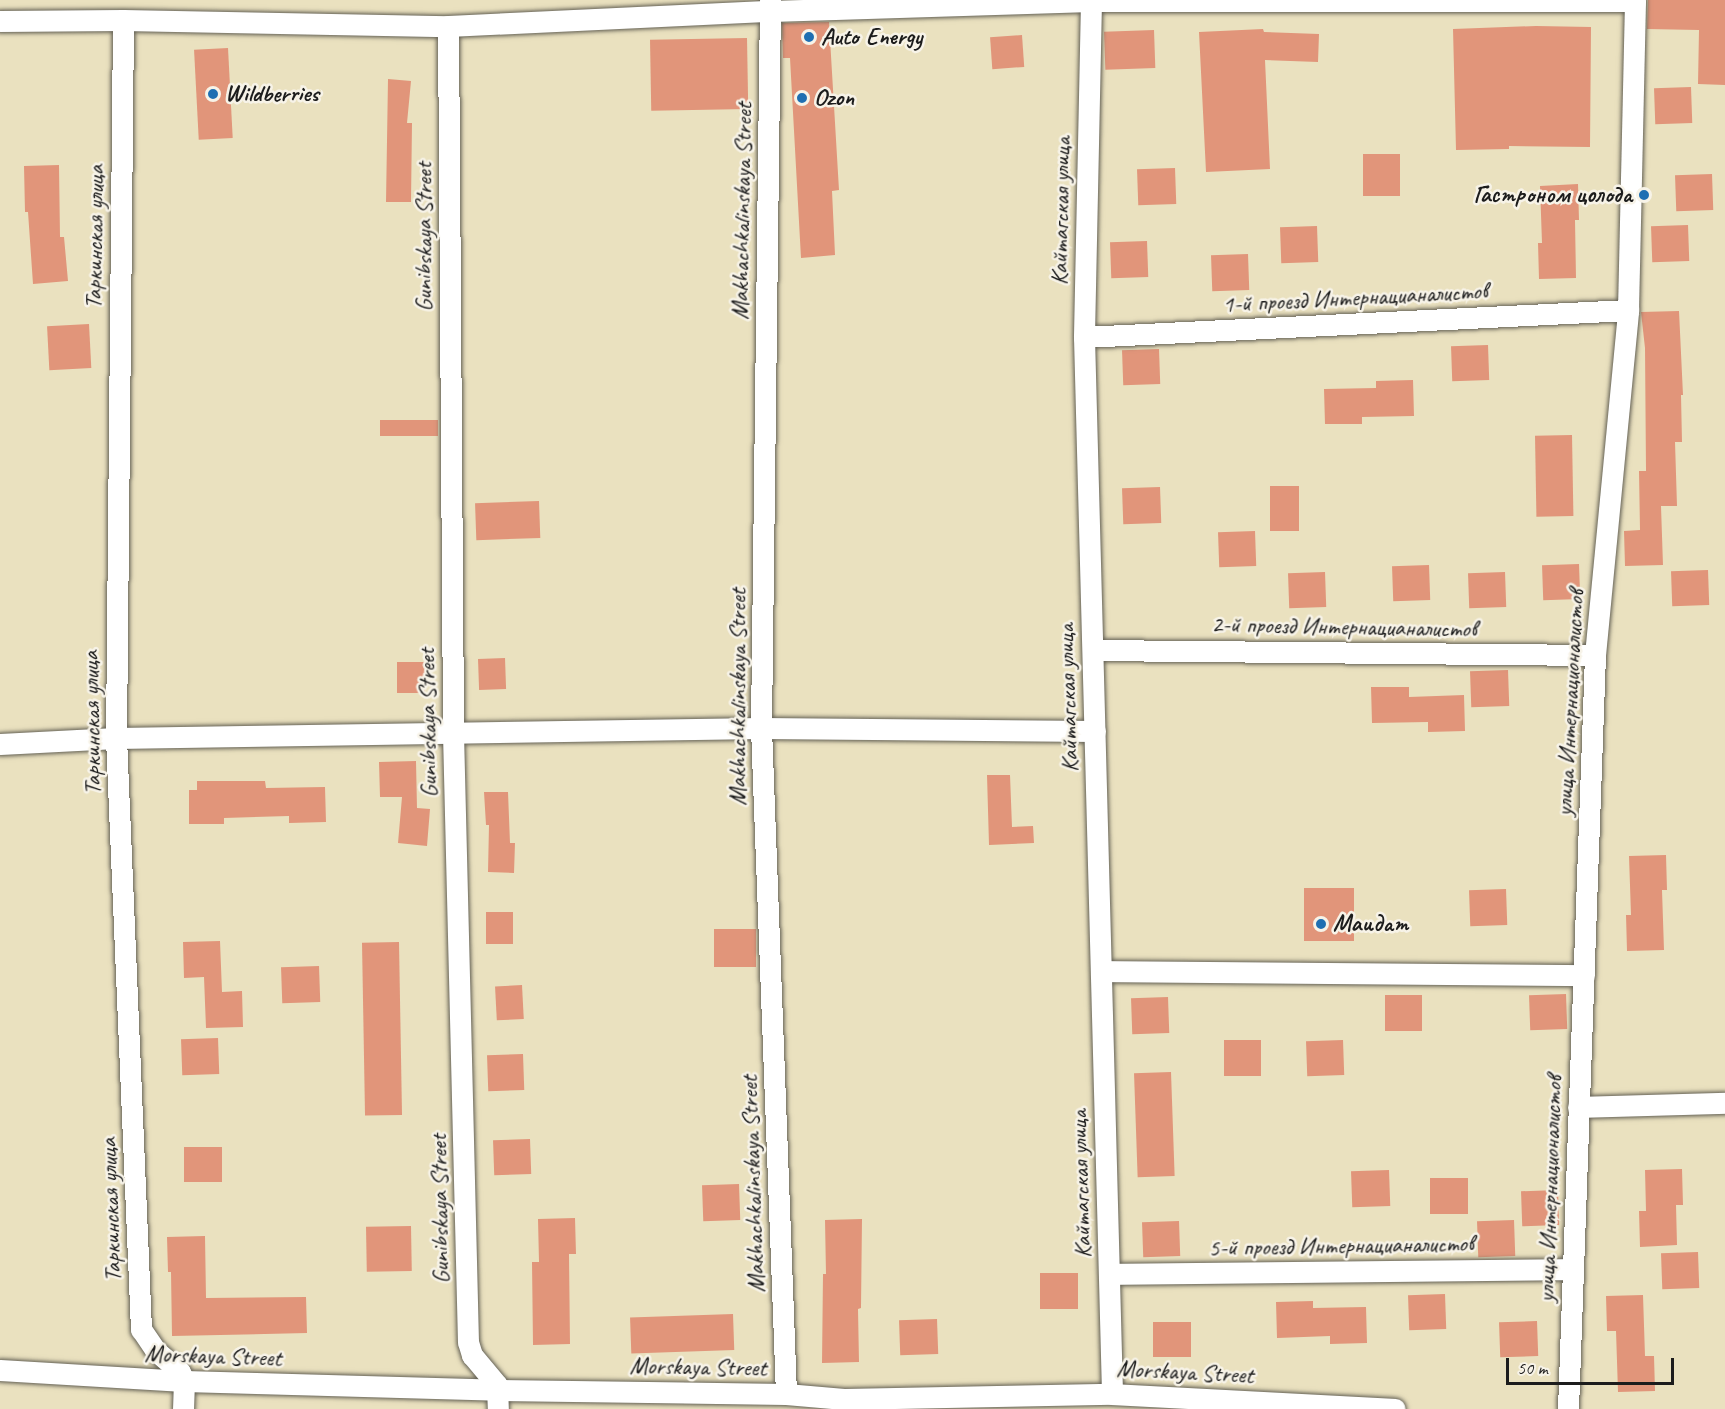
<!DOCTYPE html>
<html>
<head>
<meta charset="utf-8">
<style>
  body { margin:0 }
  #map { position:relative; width:1725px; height:1409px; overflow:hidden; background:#eae1bf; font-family:Caveat,sans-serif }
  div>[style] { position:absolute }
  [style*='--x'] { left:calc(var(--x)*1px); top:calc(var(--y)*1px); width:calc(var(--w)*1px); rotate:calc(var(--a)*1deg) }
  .building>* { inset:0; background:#e1957a; transform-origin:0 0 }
  .roads { filter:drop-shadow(0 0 2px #646155) drop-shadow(0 0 2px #646155) }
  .street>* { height:21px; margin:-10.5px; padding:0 10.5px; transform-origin:10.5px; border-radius:10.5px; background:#fff }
  .dots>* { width:16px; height:16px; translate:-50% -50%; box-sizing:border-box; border:3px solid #f7f3e8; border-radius:50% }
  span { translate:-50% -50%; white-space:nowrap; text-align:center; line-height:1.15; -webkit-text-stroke:5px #f7f3e8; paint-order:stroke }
  .poi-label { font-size:24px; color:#1c1c1c; font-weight:700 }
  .left { translate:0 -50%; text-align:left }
  .right { translate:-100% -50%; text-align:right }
  .street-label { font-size:24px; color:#1c1c1c }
  .scale { position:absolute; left:1506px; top:1358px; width:168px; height:27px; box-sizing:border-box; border:3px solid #1c1c1c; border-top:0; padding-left:8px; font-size:18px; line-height:21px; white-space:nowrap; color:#1c1c1c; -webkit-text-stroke:4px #f7f3e8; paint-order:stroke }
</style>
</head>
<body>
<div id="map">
  <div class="building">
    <i style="clip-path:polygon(1648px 0,1725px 0,1725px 85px,1698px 84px,1699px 30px,1647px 29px)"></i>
    <i style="clip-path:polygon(829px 22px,839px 190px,832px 191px,835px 255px,801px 258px,790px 58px,783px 58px,782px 23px)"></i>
    <i style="clip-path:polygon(1536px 26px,1591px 27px,1590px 147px,1509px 146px,1509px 149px,1456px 150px,1453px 29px)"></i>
    <i style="clip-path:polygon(1263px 29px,1264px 32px,1319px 34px,1318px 62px,1265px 60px,1270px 169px,1206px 172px,1199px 32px)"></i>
    <i style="left:1154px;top:30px;width:38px;height:50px;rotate:88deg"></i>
    <i style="left:1022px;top:35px;width:32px;height:32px;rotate:86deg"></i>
    <i style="left:747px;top:38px;width:71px;height:97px;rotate:89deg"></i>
    <i style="left:228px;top:48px;width:90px;height:34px;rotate:87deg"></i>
    <i style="clip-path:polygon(388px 79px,411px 81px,407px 123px,412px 123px,411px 202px,386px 202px)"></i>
    <i style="left:1691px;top:87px;width:36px;height:37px;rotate:88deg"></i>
    <i style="left:1363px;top:154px;width:37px;height:42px"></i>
    <i style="clip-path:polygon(59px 165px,60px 237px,64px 237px,68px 281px,33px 284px,28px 212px,25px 212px,24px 166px)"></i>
    <i style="left:1175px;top:168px;width:36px;height:38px;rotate:88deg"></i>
    <i style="left:1712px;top:174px;width:36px;height:37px;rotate:88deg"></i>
    <i style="clip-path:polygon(1578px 184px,1579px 220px,1575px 220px,1576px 278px,1539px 279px,1538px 243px,1542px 243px,1540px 186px)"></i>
    <i style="left:1688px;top:225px;width:36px;height:37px;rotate:88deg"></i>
    <i style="left:1317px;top:226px;width:36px;height:37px;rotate:88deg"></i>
    <i style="left:1147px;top:241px;width:36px;height:37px;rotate:88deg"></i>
    <i style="left:1248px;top:254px;width:36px;height:37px;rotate:88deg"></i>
    <i style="clip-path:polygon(1679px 311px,1683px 395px,1681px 395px,1682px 442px,1675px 442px,1677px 506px,1661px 506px,1663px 565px,1625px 566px,1624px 531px,1640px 530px,1639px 471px,1646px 471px,1645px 348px,1641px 312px)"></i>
    <i style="left:89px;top:324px;width:44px;height:42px;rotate:87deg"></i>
    <i style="left:1488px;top:345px;width:35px;height:37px;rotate:88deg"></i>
    <i style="left:1159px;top:349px;width:35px;height:37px;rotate:88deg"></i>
    <i style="clip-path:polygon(1413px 380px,1414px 416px,1362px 417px,1362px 424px,1325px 424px,1324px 389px,1376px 388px,1376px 381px)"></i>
    <i style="left:438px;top:420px;width:16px;height:58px;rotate:90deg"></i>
    <i style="left:1572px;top:435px;width:81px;height:37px;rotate:89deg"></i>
    <i style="left:1299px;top:486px;width:45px;height:29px;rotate:90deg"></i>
    <i style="left:1160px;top:487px;width:36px;height:38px;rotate:88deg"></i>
    <i style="left:539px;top:501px;width:37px;height:64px;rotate:88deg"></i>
    <i style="left:1255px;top:531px;width:35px;height:37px;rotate:88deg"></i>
    <i style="left:1579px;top:564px;width:35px;height:37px;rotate:88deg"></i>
    <i style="left:1429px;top:565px;width:35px;height:37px;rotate:88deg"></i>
    <i style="left:1708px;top:570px;width:35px;height:37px;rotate:88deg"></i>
    <i style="left:1325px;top:572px;width:35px;height:37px;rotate:88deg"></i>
    <i style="left:1505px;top:572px;width:35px;height:37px;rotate:88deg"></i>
    <i style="left:505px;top:658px;width:31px;height:27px;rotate:88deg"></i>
    <i style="left:397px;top:662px;width:28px;height:31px"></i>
    <i style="left:1508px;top:670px;width:36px;height:38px;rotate:88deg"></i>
    <i style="clip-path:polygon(1371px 687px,1409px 687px,1409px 697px,1464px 695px,1465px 731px,1428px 732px,1428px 722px,1372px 723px)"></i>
    <i style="clip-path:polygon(416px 761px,417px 808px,430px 809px,427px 846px,398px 843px,402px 797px,380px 797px,379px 762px)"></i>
    <i style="clip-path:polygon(987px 775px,1010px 775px,1012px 827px,1033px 826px,1034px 843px,989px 845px)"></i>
    <i style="clip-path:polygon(197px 781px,265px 781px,266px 788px,325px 787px,326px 822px,289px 823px,289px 816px,224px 818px,224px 824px,189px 824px,189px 790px,197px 790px)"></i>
    <i style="clip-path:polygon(484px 792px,508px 792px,510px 843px,515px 843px,514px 873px,488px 872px,489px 825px,486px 825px)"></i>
    <i style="clip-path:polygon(1666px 855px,1667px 890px,1662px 890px,1664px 950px,1627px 951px,1626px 915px,1631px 915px,1629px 856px)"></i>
    <i style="left:1304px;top:888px;width:50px;height:53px"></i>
    <i style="left:1506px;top:889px;width:36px;height:37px;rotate:88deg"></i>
    <i style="left:486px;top:912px;width:27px;height:32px"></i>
    <i style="left:714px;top:929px;width:42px;height:38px"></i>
    <i style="clip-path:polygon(220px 941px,222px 992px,242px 991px,243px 1027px,206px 1028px,204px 977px,184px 978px,183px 942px)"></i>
    <i style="left:399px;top:942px;width:173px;height:37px;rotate:89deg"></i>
    <i style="left:319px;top:966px;width:36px;height:38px;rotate:88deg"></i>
    <i style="left:522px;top:985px;width:34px;height:27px;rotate:87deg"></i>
    <i style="left:1566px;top:994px;width:35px;height:37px;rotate:88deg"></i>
    <i style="left:1385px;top:995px;width:37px;height:36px"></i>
    <i style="left:1168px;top:997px;width:36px;height:37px;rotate:88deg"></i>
    <i style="left:218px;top:1038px;width:36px;height:37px;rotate:88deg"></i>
    <i style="left:1224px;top:1040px;width:37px;height:36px"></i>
    <i style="left:1343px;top:1040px;width:35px;height:37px;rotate:88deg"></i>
    <i style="left:523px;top:1054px;width:36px;height:36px;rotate:88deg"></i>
    <i style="left:1171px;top:1072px;width:104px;height:37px;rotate:88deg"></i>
    <i style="left:530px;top:1139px;width:35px;height:37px;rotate:88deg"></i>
    <i style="left:222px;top:1147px;width:35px;height:38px;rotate:90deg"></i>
    <i style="clip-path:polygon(1682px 1169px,1683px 1205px,1676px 1205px,1677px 1245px,1640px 1247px,1639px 1211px,1646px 1211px,1645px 1170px)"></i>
    <i style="left:1389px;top:1170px;width:36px;height:38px;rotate:88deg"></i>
    <i style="left:1468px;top:1178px;width:36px;height:38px;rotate:90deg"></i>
    <i style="left:739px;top:1184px;width:36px;height:37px;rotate:88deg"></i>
    <i style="left:1558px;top:1190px;width:35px;height:37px;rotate:88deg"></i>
    <i style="clip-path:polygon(575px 1218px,576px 1254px,569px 1254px,570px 1344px,533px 1345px,532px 1262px,539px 1262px,538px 1219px)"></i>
    <i style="clip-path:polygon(862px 1219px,861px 1308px,858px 1309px,859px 1362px,822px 1363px,823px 1274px,826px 1274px,825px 1220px)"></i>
    <i style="left:1514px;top:1220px;width:36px;height:37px;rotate:88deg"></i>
    <i style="left:1179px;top:1221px;width:35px;height:37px;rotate:88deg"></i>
    <i style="left:411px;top:1226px;width:45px;height:45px;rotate:89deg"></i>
    <i style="clip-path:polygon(205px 1236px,206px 1298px,306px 1297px,307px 1333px,172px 1336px,171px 1272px,168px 1272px,167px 1237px)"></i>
    <i style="left:1698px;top:1252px;width:36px;height:37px;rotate:88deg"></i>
    <i style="left:1078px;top:1273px;width:36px;height:38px;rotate:90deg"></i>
    <i style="left:1445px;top:1294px;width:35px;height:37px;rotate:88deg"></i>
    <i style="clip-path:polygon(1643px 1295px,1645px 1356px,1654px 1356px,1655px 1391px,1618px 1392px,1616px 1331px,1607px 1331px,1606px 1296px)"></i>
    <i style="clip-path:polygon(1313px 1301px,1313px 1308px,1366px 1307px,1367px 1343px,1330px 1344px,1330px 1336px,1277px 1338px,1276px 1302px)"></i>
    <i style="left:733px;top:1314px;width:36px;height:103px;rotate:88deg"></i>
    <i style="left:937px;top:1319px;width:35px;height:38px;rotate:88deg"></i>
    <i style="left:1537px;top:1321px;width:35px;height:38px;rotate:88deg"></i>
    <i style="left:1191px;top:1322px;width:35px;height:38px;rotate:90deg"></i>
  </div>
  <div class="roads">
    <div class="street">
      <i style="--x:770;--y:0;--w:728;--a:90.71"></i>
      <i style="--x:761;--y:728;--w:666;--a:87.85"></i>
      <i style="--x:1091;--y:1;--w:336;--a:91.2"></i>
      <i style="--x:1084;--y:337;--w:1057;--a:88.48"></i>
      <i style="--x:123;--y:20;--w:718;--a:90.56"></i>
      <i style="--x:116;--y:738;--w:592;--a:87.58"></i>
      <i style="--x:141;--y:1329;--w:25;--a:56"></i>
      <i style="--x:155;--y:1350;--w:33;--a:41"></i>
      <i style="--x:180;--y:1372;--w:10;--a:66"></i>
      <i style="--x:184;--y:1381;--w:28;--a:92"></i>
      <i style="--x:0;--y:21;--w:123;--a:-0.5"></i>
      <i style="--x:123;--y:20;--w:325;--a:1.1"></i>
      <i style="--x:448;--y:26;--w:323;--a:-2.7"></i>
      <i style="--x:771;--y:11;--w:320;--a:-1.8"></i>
      <i style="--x:1091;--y:1;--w:544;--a:0"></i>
      <i style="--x:448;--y:26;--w:707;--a:89.59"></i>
      <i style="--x:453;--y:733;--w:609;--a:88.59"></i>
      <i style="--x:468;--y:1342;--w:14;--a:73"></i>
      <i style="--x:472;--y:1355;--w:39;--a:50"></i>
      <i style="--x:497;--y:1385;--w:24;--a:88"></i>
      <i style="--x:1084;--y:337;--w:545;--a:-2.84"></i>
      <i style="--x:1093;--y:650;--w:502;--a:0.57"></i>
      <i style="--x:0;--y:744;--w:116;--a:-3"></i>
      <i style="--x:116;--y:738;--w:645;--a:-0.89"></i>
      <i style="--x:761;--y:728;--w:334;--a:0.5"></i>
      <i style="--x:1101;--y:971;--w:483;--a:0.5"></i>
      <i style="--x:1578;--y:1107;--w:147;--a:-1.6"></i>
      <i style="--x:1109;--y:1274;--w:464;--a:-0.6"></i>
      <i style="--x:0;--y:1370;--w:184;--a:3.4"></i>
      <i style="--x:184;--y:1381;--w:314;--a:1.6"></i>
      <i style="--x:498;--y:1390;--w:288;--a:0.8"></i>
      <i style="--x:786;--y:1394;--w:58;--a:4.9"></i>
      <i style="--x:844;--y:1399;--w:268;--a:-1.1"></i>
      <i style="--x:1112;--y:1394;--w:283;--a:3"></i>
      <i style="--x:1568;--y:1409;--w:754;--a:-87.95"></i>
      <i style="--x:1595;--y:655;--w:347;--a:-84.5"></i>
      <i style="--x:1628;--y:310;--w:310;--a:-88.7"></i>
    </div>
  </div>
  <div class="dots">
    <i style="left:809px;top:37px;background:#1f6fb2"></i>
    <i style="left:213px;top:94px;background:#1f6fb2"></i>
    <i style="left:802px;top:98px;background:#1f6fb2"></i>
    <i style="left:1644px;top:195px;background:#1f6fb2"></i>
    <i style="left:1321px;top:924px;background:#1f6fb2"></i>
  </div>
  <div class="poi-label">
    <span class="left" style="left:821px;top:37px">Auto Energy</span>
    <span class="left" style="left:225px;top:94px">Wildberries</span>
    <span class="left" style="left:814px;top:98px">Ozon</span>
    <span class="right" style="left:1632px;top:195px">Гастроном цолода</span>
    <span class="left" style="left:1333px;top:924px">Маидат</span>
  </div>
  <div class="street-label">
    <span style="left:742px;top:211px;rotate:-89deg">Makhachkalinskaya Street</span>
    <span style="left:1061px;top:211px;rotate:-89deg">Кайтагская улица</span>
    <span style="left:95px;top:237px;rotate:-89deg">Таркинская улица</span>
    <span style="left:424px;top:237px;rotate:-90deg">Gunibskaya Street</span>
    <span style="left:1355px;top:298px;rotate:-3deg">1-й проезд Интернацианалистов</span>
    <span style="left:1344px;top:627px;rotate:1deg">2-й проезд Интернацианалистов</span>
    <span style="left:738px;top:697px;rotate:-90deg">Makhachkalinskaya Street</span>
    <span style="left:1068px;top:698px;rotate:-92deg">Кайтагская улица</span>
    <span style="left:1570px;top:703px;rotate:-87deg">улица Интернационалистов</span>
    <span style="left:92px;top:723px;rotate:-91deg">Таркинская улица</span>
    <span style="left:428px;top:723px;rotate:-91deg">Gunibskaya Street</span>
    <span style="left:753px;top:1184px;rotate:-92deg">Makhachkalinskaya Street</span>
    <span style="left:1081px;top:1184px;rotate:-92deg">Кайтагская улица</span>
    <span style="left:1550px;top:1189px;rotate:-88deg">улица Интернационалистов</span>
    <span style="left:440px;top:1209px;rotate:-91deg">Gunibskaya Street</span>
    <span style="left:111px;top:1210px;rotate:-92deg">Таркинская улица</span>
    <span style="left:1341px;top:1246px;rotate:-1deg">5-й проезд Интернацианалистов</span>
    <span style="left:213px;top:1356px;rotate:2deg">Morskaya Street</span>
    <span style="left:698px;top:1367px;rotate:1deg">Morskaya Street</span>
    <span style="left:1185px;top:1372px;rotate:3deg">Morskaya Street</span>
  </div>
  <div class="scale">50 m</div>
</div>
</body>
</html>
